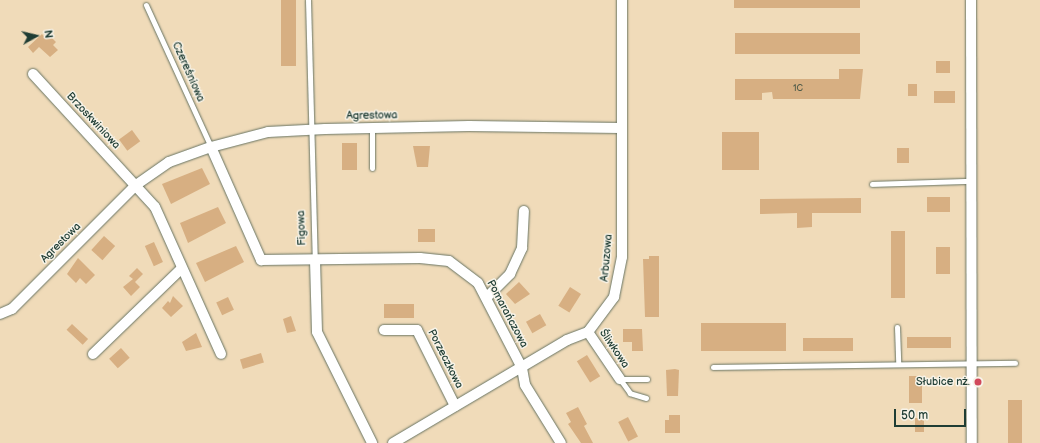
<!DOCTYPE html>
<html>
<head>
<meta charset="utf-8">
<style>
  body { margin:0 }
  #map { position:relative; width:1040px; height:443px; overflow:hidden; background:#f0dbb9; font-family:"Balsamiq Sans",sans-serif }
  div>[style] { position:absolute }
  [style*='--x'] { left:calc(var(--x)*1px); top:calc(var(--y)*1px); width:calc(var(--w)*1px); rotate:calc(var(--a)*1deg) }
  .building>* { inset:0; background:#d7af82; transform-origin:0 0 }
  .roads { filter:drop-shadow(0 0 1px #687463) drop-shadow(0 0 1px #687463) }
  .lane>* { height:5px; margin:-2.5px; padding:0 2.5px; transform-origin:2.5px; border-radius:2.5px; background:#fff }
  .street>* { height:10px; margin:-5px; padding:0 5px; transform-origin:5px; border-radius:5px; background:#fff }
  .dots>* { width:11px; height:11px; translate:-50% -50%; box-sizing:border-box; border:2px solid #f7f3e8; border-radius:50% }
  span { translate:-50% -50%; white-space:nowrap; text-align:center; line-height:1.15; -webkit-text-stroke:3px #f7f3e8; paint-order:stroke }
  .number-label { font-size:9px; color:#4d5a48 }
  .number-label span { -webkit-text-stroke-width:0 }
  .street-label { font-size:11px; color:#1f3d34 }
  .poi-label { font-size:11px; color:#1f3d34 }
  .right { translate:-100% -50%; text-align:right }
  .north { position:absolute; left:16px; top:16px; width:40px; height:40px; -webkit-text-stroke:3px #f7f3e8; paint-order:stroke; rotate:82deg; font-size:11px; font-weight:700; line-height:16px; text-align:center; color:#1f3d34 }
  .north::after { content:''; display:block; margin:auto; width:14px; height:18px; background:#1f3d34; clip-path:polygon(50% 0,100% 100%,50% 72%,0 100%) }
  .scale { position:absolute; left:894px; top:409px; width:72px; height:18px; box-sizing:border-box; border:2px solid #1f3d34; border-top:0; padding-left:5px; font-size:12px; line-height:14px; white-space:nowrap; color:#1f3d34; -webkit-text-stroke:3px #f7f3e8; paint-order:stroke }
</style>
</head>
<body>
<div id="map">
  <div class="building">
    <i style="left:281px;top:0;width:15px;height:66px"></i>
    <i style="left:734px;top:0;width:126px;height:8px"></i>
    <i style="left:860px;top:33px;width:21px;height:125px;rotate:90deg"></i>
    <i style="clip-path:polygon(42px 34px,45px 38px,49px 35px,56px 42px,53px 45px,58px 50px,50px 57px,39px 47px,33px 53px,28px 47px)"></i>
    <i style="left:936px;top:61px;width:14px;height:12px"></i>
    <i style="clip-path:polygon(839px 69px,863px 69px,860px 99px,773px 99px,772px 92px,762px 93px,762px 100px,735px 100px,735px 79px,839px 79px)"></i>
    <i style="left:908px;top:84px;width:9px;height:12px"></i>
    <i style="left:934px;top:91px;width:21px;height:12px"></i>
    <i style="left:132px;top:130px;width:14px;height:16px;rotate:54deg"></i>
    <i style="left:759px;top:132px;width:38px;height:37px;rotate:90deg"></i>
    <i style="left:342px;top:143px;width:15px;height:27px"></i>
    <i style="clip-path:polygon(413px 146px,430px 146px,428px 167px,417px 167px)"></i>
    <i style="left:897px;top:148px;width:12px;height:15px"></i>
    <i style="clip-path:polygon(202px 168px,210px 184px,171px 204px,162px 184px)"></i>
    <i style="left:950px;top:197px;width:15px;height:23px;rotate:90deg"></i>
    <i style="clip-path:polygon(861px 198px,861px 213px,812px 213px,812px 227px,797px 228px,797px 213px,760px 214px,760px 199px)"></i>
    <i style="clip-path:polygon(218px 207px,226px 223px,188px 243px,180px 223px)"></i>
    <i style="left:418px;top:229px;width:17px;height:13px"></i>
    <i style="left:891px;top:231px;width:14px;height:67px"></i>
    <i style="left:104px;top:236px;width:15px;height:19px;rotate:42deg"></i>
    <i style="left:154px;top:242px;width:22px;height:10px;rotate:66deg"></i>
    <i style="clip-path:polygon(236px 246px,244px 262px,205px 282px,196px 263px)"></i>
    <i style="left:936px;top:247px;width:14px;height:27px"></i>
    <i style="clip-path:polygon(649px 256px,659px 256px,659px 317px,645px 317px,643px 259px,649px 259px)"></i>
    <i style="clip-path:polygon(78px 258px,95px 275px,86px 284px,80px 278px,76px 283px,67px 274px)"></i>
    <i style="clip-path:polygon(137px 268px,143px 274px,135px 282px,140px 287px,131px 296px,123px 287px,133px 279px,129px 276px)"></i>
    <i style="clip-path:polygon(519px 282px,530px 294px,515px 304px,506px 294px)"></i>
    <i style="left:570px;top:287px;width:13px;height:22px;rotate:32deg"></i>
    <i style="clip-path:polygon(173px 296px,183px 306px,171px 317px,162px 308px,168px 301px,170px 303px)"></i>
    <i style="left:228px;top:297px;width:14px;height:13px;rotate:65deg"></i>
    <i style="left:384px;top:304px;width:30px;height:14px"></i>
    <i style="left:540px;top:314px;width:13px;height:16px;rotate:61deg"></i>
    <i style="clip-path:polygon(291px 316px,296px 331px,287px 333px,283px 319px)"></i>
    <i style="left:786px;top:323px;width:28px;height:85px;rotate:90deg"></i>
    <i style="left:72px;top:324px;width:22px;height:8px;rotate:43deg"></i>
    <i style="clip-path:polygon(623px 329px,642px 329px,643px 351px,632px 351px,632px 342px,623px 342px)"></i>
    <i style="clip-path:polygon(196px 333px,202px 347px,186px 351px,182px 342px)"></i>
    <i style="left:907px;top:337px;width:44px;height:11px"></i>
    <i style="left:803px;top:338px;width:50px;height:13px"></i>
    <i style="left:121px;top:348px;width:13px;height:16px;rotate:48deg"></i>
    <i style="left:261px;top:353px;width:10px;height:22px;rotate:73deg"></i>
    <i style="left:587px;top:355px;width:25px;height:12px;rotate:58deg"></i>
    <i style="clip-path:polygon(675px 369px,679px 370px,678px 396px,667px 396px,666px 370px)"></i>
    <i style="left:909px;top:376px;width:13px;height:27px"></i>
    <i style="left:1008px;top:400px;width:14px;height:43px"></i>
    <i style="clip-path:polygon(578px 407px,587px 424px,584px 426px,593px 443px,581px 443px,568px 424px,571px 422px,566px 413px)"></i>
    <i style="clip-path:polygon(669px 415px,680px 415px,680px 433px,665px 433px,665px 420px,669px 420px)"></i>
    <i style="left:628px;top:417px;width:22px;height:11px;rotate:63deg"></i>
    <i style="left:915px;top:418px;width:9px;height:14px"></i>
  </div>
  <div class="roads">
    <div class="lane">
      <i style="--x:308;--y:0;--w:260;--a:88.5"></i>
      <i style="--x:146;--y:5;--w:156;--a:65.4"></i>
      <i style="--x:372;--y:168;--w:39;--a:-90"></i>
      <i style="--x:872;--y:184;--w:98;--a:-1.8"></i>
      <i style="--x:897;--y:327;--w:37;--a:88"></i>
      <i style="--x:713;--y:367;--w:302;--a:-0.8"></i>
      <i style="--x:646;--y:398;--w:17;--a:-163"></i>
      <i style="--x:630;--y:393;--w:17;--a:-126"></i>
      <i style="--x:620;--y:379;--w:27;--a:0"></i>
    </div>
    <div class="street">
      <i style="--x:971;--y:0;--w:443;--a:89.9"></i>
      <i style="--x:33;--y:74;--w:180;--a:47.5"></i>
      <i style="--x:155;--y:207;--w:161;--a:65.8"></i>
      <i style="--x:211;--y:147;--w:124;--a:66.1"></i>
      <i style="--x:261;--y:260;--w:159;--a:-0.7"></i>
      <i style="--x:420;--y:258;--w:29;--a:6"></i>
      <i style="--x:449;--y:261;--w:36;--a:37"></i>
      <i style="--x:478;--y:283;--w:96;--a:62.6"></i>
      <i style="--x:522;--y:368;--w:17;--a:80"></i>
      <i style="--x:525;--y:385;--w:68;--a:58.2"></i>
      <i style="--x:315;--y:260;--w:72;--a:88.4"></i>
      <i style="--x:317;--y:332;--w:124;--a:63.6"></i>
      <i style="--x:487;--y:297;--w:33;--a:-45"></i>
      <i style="--x:510;--y:274;--w:29;--a:-65"></i>
      <i style="--x:522;--y:248;--w:37;--a:-87"></i>
      <i style="--x:0;--y:314;--w:13;--a:-23"></i>
      <i style="--x:12;--y:309;--w:175;--a:-45"></i>
      <i style="--x:136;--y:185;--w:40;--a:-34.9"></i>
      <i style="--x:169;--y:162;--w:45;--a:-19.7"></i>
      <i style="--x:211;--y:147;--w:59;--a:-14.7"></i>
      <i style="--x:268;--y:132;--w:57;--a:-3"></i>
      <i style="--x:325;--y:129;--w:144;--a:-1.2"></i>
      <i style="--x:469;--y:126;--w:151;--a:0.8"></i>
      <i style="--x:384;--y:330;--w:33;--a:0"></i>
      <i style="--x:417;--y:330;--w:85;--a:63.4"></i>
      <i style="--x:588;--y:332;--w:57;--a:55.8"></i>
      <i style="--x:93;--y:354;--w:122;--a:-44"></i>
      <i style="--x:393;--y:443;--w:202;--a:-30.6"></i>
      <i style="--x:567;--y:340;--w:22;--a:-21"></i>
      <i style="--x:588;--y:332;--w:44;--a:-53.4"></i>
      <i style="--x:614;--y:297;--w:41;--a:-78.7"></i>
      <i style="--x:622;--y:257;--w:257;--a:-90"></i>
    </div>
  </div>
  <div class="dots">
    <i style="left:978px;top:382px;background:#d1495b"></i>
  </div>
  <div class="number-label">
    <span style="left:798px;top:89px">1C</span>
  </div>
  <div class="street-label">
    <span style="left:188px;top:72px;rotate:66deg">Czereśniowa</span>
    <span style="left:372px;top:116px;rotate:-1deg">Agrestowa</span>
    <span style="left:93px;top:121px;rotate:47deg">Brzoskwiniowa</span>
    <span style="left:302px;top:228px;rotate:-92deg">Figowa</span>
    <span style="left:61px;top:243px;rotate:-45deg">Agrestowa</span>
    <span style="left:607px;top:258px;rotate:-85deg">Arbuzowa</span>
    <span style="left:507px;top:314px;rotate:62deg">Pomarańczowa</span>
    <span style="left:614px;top:349px;rotate:56deg">Śliwkowa</span>
    <span style="left:445px;top:359px;rotate:63deg">Porzeczkowa</span>
  </div>
  <div class="poi-label">
    <span class="right" style="left:970px;top:382px">Słubice nż.</span>
  </div>
  <div class="north">N</div>
  <div class="scale">50 m</div>
</div>
</body>
</html>
